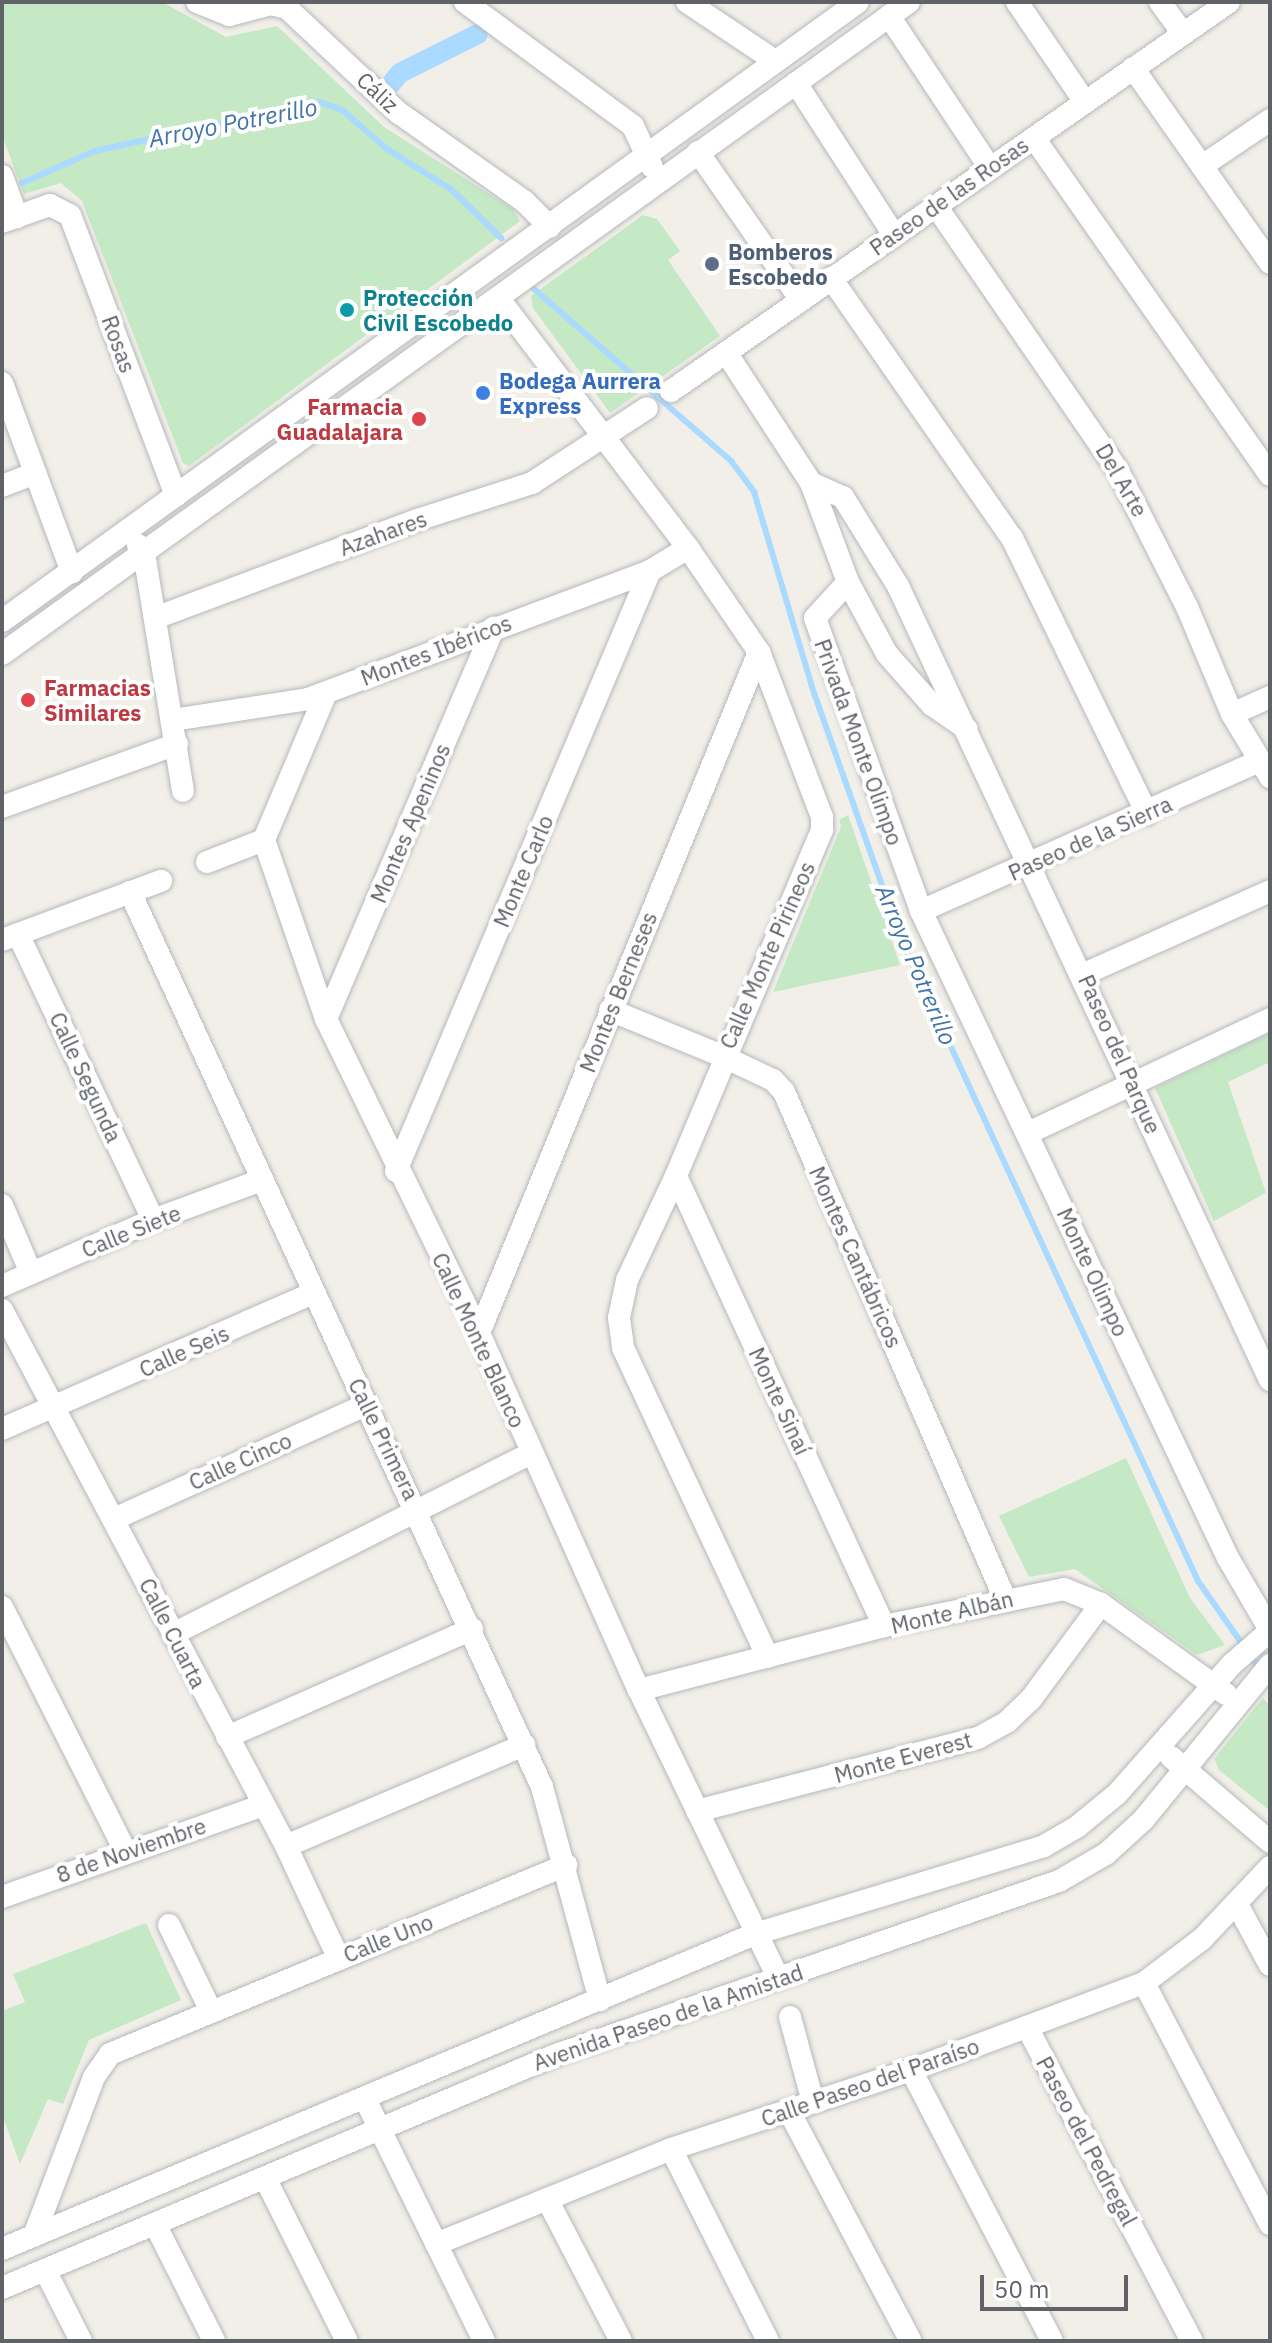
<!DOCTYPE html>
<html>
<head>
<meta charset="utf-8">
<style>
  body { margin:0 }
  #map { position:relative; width:1272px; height:2343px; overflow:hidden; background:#f1efe8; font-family:"IBM Plex Sans",sans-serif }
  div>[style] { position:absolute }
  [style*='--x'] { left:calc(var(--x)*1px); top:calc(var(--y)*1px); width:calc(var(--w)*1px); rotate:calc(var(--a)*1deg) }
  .green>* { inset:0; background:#c5e8c5 }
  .stream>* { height:6px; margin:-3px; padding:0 3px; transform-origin:3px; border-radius:3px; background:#aadaff }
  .canal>* { height:20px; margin:-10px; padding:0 10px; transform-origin:10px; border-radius:10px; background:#aadaff }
  .roads { filter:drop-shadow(0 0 2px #b5b8bc) drop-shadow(0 0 2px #b5b8bc) }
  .minor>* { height:22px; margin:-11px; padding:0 11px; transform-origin:11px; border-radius:11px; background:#fff }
  .dots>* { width:22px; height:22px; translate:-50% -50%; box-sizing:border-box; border:4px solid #fff; border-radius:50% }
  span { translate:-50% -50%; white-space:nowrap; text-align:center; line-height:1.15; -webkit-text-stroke:8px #fff; paint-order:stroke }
  .street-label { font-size:22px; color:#5f6368 }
  .service-label { font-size:22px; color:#4e5e75; font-weight:700 }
  .left { translate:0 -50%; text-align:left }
  .culture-label { font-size:22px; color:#0d838f; font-weight:700 }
  .shop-label { font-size:22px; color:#366cbe; font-weight:700 }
  .health-label { font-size:22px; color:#be3a42; font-weight:700 }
  .right { translate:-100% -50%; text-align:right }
  .water-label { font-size:24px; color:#4174aa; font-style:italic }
  .frame { position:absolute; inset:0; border:4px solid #5f6368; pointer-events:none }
  .scale { position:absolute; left:980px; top:2275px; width:148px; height:36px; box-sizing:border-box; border:4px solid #5f6368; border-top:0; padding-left:10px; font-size:24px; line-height:28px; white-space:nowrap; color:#5f6368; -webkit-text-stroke:6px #fff; paint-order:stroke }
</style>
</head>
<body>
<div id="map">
  <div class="green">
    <i style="clip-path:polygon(2px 2px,162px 2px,226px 37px,277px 26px,384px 127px,513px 209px,520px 221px,189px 466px,183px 463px,82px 201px,61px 183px,24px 194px,2px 135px)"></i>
    <i style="clip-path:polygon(643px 215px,657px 219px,680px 251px,668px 260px,720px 336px,610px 413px,533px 308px,531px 296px)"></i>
    <i style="clip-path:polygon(848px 815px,900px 965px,773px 992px,841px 827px,839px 820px)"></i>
    <i style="clip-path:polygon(1270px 1033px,1270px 1062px,1228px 1082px,1266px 1193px,1214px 1221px,1155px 1088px)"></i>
    <i style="clip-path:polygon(1126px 1458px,1190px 1598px,1225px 1645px,1197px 1655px,1075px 1569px,1029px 1577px,999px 1516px)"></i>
    <i style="clip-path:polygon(1263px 1698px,1270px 1706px,1270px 1811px,1219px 1770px,1214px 1759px)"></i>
    <i style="clip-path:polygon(146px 1923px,181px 2000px,89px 2040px,63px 2104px,48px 2099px,20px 2164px,2px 2114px,2px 2011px,25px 2002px,13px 1974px)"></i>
  </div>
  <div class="stream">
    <i style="--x:22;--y:183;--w:80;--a:-23.7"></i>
    <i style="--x:95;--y:151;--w:230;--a:-12.3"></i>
    <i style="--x:320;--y:102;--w:23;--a:20"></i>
    <i style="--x:342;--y:110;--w:60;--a:40.9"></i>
    <i style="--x:387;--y:149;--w:77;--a:32.2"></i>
    <i style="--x:452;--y:190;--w:69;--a:44.4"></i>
    <i style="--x:534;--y:289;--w:262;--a:41.1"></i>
    <i style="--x:731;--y:461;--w:39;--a:53"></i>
    <i style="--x:754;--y:492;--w:210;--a:73.4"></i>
    <i style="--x:814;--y:693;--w:263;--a:70.5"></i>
    <i style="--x:902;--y:941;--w:705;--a:65.18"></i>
    <i style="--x:1198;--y:1581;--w:106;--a:55"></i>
  </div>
  <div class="canal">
    <i style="--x:391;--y:84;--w:14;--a:-51"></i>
    <i style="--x:400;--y:73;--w:87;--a:-26.6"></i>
  </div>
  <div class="roads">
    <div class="minor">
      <i style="--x:197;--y:2;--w:35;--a:22"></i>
      <i style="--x:229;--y:15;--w:43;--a:-14.7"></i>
      <i style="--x:271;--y:4;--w:16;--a:14"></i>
      <i style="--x:287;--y:8;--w:154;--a:43.2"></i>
      <i style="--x:399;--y:113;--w:154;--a:35.2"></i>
      <i style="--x:525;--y:202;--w:35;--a:45"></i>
      <i style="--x:465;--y:2;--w:209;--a:36.4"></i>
      <i style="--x:633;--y:126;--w:45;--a:65.1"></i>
      <i style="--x:687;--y:2;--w:106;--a:33.8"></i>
      <i style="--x:1017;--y:2;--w:121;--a:55.8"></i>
      <i style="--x:1160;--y:2;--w:39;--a:54"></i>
      <i style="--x:889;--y:16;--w:182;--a:56.4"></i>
      <i style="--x:1133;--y:68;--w:238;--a:54.9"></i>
      <i style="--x:796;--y:83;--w:181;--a:57.2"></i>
      <i style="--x:1034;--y:138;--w:411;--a:55"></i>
      <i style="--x:698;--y:152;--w:179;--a:55.2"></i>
      <i style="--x:1202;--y:166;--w:82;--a:-34.1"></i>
      <i style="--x:2;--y:176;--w:44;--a:69.9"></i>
      <i style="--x:936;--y:206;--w:321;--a:55.5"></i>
      <i style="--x:1118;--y:471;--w:153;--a:63.1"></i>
      <i style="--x:1187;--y:607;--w:116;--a:67.2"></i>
      <i style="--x:1232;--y:714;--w:74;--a:58.9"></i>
      <i style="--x:2;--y:222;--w:51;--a:-19.5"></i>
      <i style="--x:50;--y:205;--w:22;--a:27"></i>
      <i style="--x:70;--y:215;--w:300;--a:69.3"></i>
      <i style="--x:831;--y:278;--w:317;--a:55.2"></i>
      <i style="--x:1012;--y:538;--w:307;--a:63.9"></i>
      <i style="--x:499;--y:299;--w:313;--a:52.8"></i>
      <i style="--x:688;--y:548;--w:126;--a:55.7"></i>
      <i style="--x:759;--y:652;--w:177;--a:69.1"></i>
      <i style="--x:822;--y:817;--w:13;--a:90"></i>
      <i style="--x:822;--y:830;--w:376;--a:112.9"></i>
      <i style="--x:676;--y:1176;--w:115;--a:115.2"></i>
      <i style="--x:627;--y:1280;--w:39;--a:102"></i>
      <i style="--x:619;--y:1318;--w:30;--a:82"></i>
      <i style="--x:623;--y:1348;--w:341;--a:64.9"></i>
      <i style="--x:727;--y:354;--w:154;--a:56.9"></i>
      <i style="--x:811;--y:483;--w:35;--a:24"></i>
      <i style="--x:843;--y:497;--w:105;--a:58.3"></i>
      <i style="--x:898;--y:586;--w:877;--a:64.9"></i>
      <i style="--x:2;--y:383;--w:202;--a:69.7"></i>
      <i style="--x:671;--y:391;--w:680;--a:-34.88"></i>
      <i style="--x:811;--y:483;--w:106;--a:69.5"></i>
      <i style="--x:848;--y:582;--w:82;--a:61.6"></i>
      <i style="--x:887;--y:654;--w:68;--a:48.6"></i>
      <i style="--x:932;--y:705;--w:42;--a:34.4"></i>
      <i style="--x:2;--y:486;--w:36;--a:-21"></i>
      <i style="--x:138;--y:545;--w:10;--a:53"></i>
      <i style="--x:144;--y:553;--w:241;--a:80.7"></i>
      <i style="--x:848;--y:582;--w:49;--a:132.5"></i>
      <i style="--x:815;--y:618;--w:312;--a:70.1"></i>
      <i style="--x:921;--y:911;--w:716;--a:64.62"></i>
      <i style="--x:1228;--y:1558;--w:83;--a:59.7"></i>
      <i style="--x:155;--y:618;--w:280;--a:-20.5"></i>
      <i style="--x:417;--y:520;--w:121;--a:-17.8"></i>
      <i style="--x:532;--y:483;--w:137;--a:-33.1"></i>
      <i style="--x:2;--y:621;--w:1056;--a:-35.87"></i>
      <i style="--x:2;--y:654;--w:1117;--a:-35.71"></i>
      <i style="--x:326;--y:693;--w:160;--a:112.9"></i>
      <i style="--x:264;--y:840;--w:189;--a:70.9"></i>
      <i style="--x:326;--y:1019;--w:349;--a:64"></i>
      <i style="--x:479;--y:1333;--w:391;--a:65.9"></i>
      <i style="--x:639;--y:1690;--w:320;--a:64.2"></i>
      <i style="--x:1232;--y:714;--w:42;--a:-24.1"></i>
      <i style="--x:173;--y:720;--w:137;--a:-8.8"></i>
      <i style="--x:308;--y:699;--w:365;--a:-20.5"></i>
      <i style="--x:650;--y:571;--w:44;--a:-31.2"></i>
      <i style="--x:2;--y:807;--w:186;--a:-19.8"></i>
      <i style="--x:207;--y:862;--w:61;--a:-21.1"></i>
      <i style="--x:130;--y:892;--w:985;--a:65.28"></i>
      <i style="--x:542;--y:1787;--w:221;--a:74.8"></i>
      <i style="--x:921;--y:911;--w:368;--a:-23.9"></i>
      <i style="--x:18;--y:934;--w:316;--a:64.7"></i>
      <i style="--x:2;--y:940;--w:170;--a:-20.4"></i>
      <i style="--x:1084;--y:974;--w:204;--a:-24"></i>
      <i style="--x:610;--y:1010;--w:121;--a:22.3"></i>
      <i style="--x:722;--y:1056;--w:56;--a:25.2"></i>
      <i style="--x:773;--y:1080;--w:16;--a:47"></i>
      <i style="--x:784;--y:1092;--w:553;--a:66.45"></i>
      <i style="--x:326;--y:1019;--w:426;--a:-66.8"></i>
      <i style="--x:1028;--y:1133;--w:268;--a:-25.2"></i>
      <i style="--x:396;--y:1171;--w:652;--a:-67.06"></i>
      <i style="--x:676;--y:1176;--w:496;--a:65.2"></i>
      <i style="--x:2;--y:1205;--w:74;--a:66.9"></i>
      <i style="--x:2;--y:1286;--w:165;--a:-23.6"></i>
      <i style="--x:153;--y:1220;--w:116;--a:-20.2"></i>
      <i style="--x:2;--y:1310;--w:607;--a:62.08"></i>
      <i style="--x:286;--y:1846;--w:125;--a:64.9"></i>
      <i style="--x:479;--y:1333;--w:736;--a:-67.65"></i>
      <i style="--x:2;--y:1429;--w:339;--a:-23.6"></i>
      <i style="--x:114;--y:1519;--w:278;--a:-24.4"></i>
      <i style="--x:2;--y:1607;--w:275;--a:63.2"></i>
      <i style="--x:173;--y:1634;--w:402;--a:-26.8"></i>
      <i style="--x:639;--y:1690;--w:253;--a:-14.6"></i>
      <i style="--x:884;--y:1626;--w:184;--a:-11.6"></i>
      <i style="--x:1064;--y:1589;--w:40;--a:22"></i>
      <i style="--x:1101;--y:1604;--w:154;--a:35.8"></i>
      <i style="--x:227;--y:1737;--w:268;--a:-23.8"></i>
      <i style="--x:1171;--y:1757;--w:130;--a:40.6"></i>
      <i style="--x:697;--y:1811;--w:290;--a:-14.6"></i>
      <i style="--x:978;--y:1738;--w:33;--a:-29"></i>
      <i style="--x:1007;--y:1722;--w:33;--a:-44"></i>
      <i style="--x:1031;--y:1699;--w:118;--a:-53.6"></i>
      <i style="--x:286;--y:1846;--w:259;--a:-23"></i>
      <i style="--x:2;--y:1897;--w:275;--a:-19.4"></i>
      <i style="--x:1238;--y:1906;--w:67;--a:61.5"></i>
      <i style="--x:169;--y:1925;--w:96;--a:64"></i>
      <i style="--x:1144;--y:1983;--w:272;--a:62.4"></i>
      <i style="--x:790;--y:2017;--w:88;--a:74.9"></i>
      <i style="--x:1027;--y:2027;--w:355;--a:62.3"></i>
      <i style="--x:911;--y:2070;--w:305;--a:62.5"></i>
      <i style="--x:365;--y:2099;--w:270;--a:63.8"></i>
      <i style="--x:789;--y:2111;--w:260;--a:62.1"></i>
      <i style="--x:671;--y:2149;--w:215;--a:63.2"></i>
      <i style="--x:265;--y:2178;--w:182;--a:63.3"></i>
      <i style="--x:547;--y:2199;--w:160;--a:62.5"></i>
      <i style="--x:155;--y:2224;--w:131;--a:63.2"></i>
      <i style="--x:34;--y:2236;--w:170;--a:-69.3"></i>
      <i style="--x:94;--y:2077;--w:28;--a:-55"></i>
      <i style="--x:110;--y:2054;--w:494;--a:-22.5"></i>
      <i style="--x:436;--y:2244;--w:253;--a:-22"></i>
      <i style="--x:671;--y:2149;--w:253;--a:-18.2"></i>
      <i style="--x:911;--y:2070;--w:249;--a:-20.5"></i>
      <i style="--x:1144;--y:1983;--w:73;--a:-37.2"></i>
      <i style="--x:1202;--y:1939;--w:99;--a:-46.6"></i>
      <i style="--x:2;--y:2249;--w:816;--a:-22.7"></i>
      <i style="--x:755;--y:1934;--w:302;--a:-16.9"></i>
      <i style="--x:1044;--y:1846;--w:39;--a:-30"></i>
      <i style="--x:1078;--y:1826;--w:50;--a:-39.4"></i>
      <i style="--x:1117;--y:1794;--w:174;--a:-48.5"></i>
      <i style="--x:1232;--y:1664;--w:50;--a:-41"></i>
      <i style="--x:45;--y:2270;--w:80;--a:63.1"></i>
      <i style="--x:2;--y:2288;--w:598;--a:-22.83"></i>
      <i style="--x:553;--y:2056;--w:535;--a:-19.08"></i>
      <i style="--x:1059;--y:1881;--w:54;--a:-29.9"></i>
      <i style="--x:1106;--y:1854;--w:52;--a:-42.6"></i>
      <i style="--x:1144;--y:1819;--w:199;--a:-50.7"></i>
    </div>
  </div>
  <div class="dots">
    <i style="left:712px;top:264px;background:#5c6f8a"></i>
    <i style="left:347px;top:310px;background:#0f9aa8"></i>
    <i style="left:483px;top:393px;background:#3f7fe0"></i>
    <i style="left:419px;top:419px;background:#e0444e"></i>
    <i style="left:28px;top:700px;background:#e0444e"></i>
  </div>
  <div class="street-label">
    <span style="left:378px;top:92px;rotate:43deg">Cáliz</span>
    <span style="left:949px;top:196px;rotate:-35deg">Paseo de las Rosas</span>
    <span style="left:119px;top:344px;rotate:70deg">Rosas</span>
    <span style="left:1122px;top:480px;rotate:60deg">Del Arte</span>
    <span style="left:383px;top:533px;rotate:-20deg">Azahares</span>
    <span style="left:436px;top:650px;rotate:-21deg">Montes Ibéricos</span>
    <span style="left:859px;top:742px;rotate:70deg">Privada Monte Olimpo</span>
    <span style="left:410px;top:823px;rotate:-67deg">Montes Apeninos</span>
    <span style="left:1090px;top:838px;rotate:-24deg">Paseo de la Sierra</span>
    <span style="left:523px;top:871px;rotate:-67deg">Monte Carlo</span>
    <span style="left:767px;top:955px;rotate:-66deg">Calle Monte Pirineos</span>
    <span style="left:618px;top:992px;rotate:-68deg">Montes Berneses</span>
    <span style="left:1120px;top:1054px;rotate:66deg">Paseo del Parque</span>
    <span style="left:86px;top:1077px;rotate:65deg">Calle Segunda</span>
    <span style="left:131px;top:1231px;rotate:-22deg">Calle Siete</span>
    <span style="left:856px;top:1257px;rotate:66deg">Montes Cantábricos</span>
    <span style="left:1093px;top:1272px;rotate:65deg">Monte Olimpo</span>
    <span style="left:479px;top:1340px;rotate:65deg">Calle Monte Blanco</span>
    <span style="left:184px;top:1351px;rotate:-24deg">Calle Seis</span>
    <span style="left:780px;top:1401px;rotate:65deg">Monte Sinaí</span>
    <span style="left:384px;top:1439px;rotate:64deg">Calle Primera</span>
    <span style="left:240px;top:1461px;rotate:-24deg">Calle Cinco</span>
    <span style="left:952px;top:1612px;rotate:-13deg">Monte Albán</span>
    <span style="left:173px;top:1633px;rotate:63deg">Calle Cuarta</span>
    <span style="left:903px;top:1757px;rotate:-15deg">Monte Everest</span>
    <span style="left:131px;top:1850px;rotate:-19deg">8 de Noviembre</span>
    <span style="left:388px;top:1938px;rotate:-22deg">Calle Uno</span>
    <span style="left:668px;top:2017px;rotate:-19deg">Avenida Paseo de la Amistad</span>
    <span style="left:870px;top:2082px;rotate:-19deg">Calle Paseo del Paraíso</span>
    <span style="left:1087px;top:2141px;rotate:62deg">Paseo del Pedregal</span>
  </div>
  <div class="service-label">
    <span class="left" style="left:728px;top:264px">Bomberos<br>Escobedo</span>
  </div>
  <div class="culture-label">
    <span class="left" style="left:363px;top:310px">Protección<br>Civil Escobedo</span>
  </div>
  <div class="shop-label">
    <span class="left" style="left:499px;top:393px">Bodega Aurrera<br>Express</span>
  </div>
  <div class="health-label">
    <span class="right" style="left:403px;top:419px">Farmacia<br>Guadalajara</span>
    <span class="left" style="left:44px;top:700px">Farmacias<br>Similares</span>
  </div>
  <div class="water-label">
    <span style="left:233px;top:123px;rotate:-11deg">Arroyo Potrerillo</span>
    <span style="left:916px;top:965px;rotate:67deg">Arroyo Potrerillo</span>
  </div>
  <div class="frame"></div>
  <div class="scale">50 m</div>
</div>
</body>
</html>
